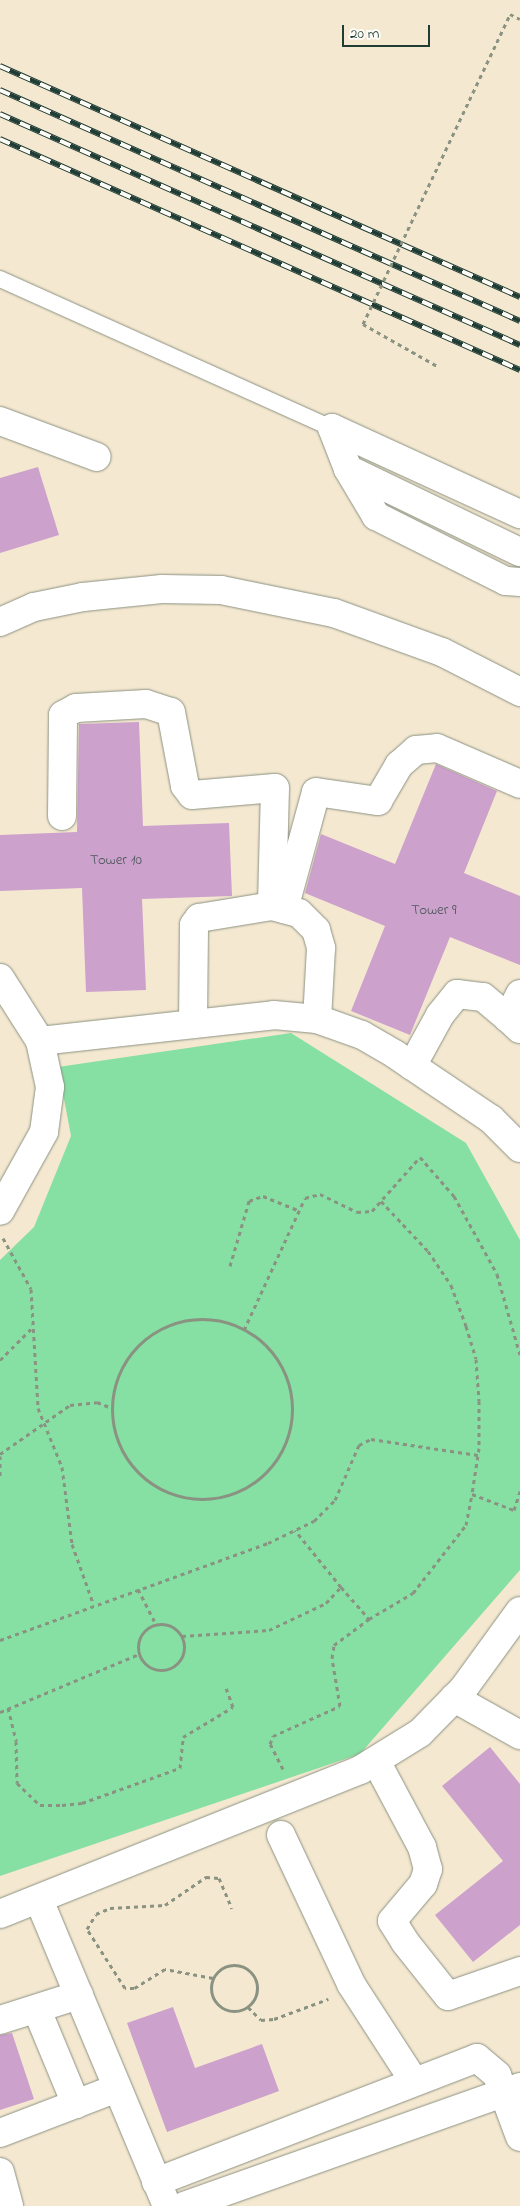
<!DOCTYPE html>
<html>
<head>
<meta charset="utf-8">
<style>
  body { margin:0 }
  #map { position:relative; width:520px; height:2206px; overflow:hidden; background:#f5e8d1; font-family:"Indie Flower",sans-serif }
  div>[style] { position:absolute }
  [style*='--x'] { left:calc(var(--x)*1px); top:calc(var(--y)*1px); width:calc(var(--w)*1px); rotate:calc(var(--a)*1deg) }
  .green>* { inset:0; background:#86dfa3 }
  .building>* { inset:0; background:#cca1cc }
  .path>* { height:3px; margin-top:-1.5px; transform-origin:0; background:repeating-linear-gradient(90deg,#8a9282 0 4px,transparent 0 8px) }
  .path>.ring { margin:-1.5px; padding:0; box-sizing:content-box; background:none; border:3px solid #8a9282; border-radius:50% }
  .roads { filter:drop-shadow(0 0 1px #8a9282) drop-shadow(0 0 1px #8a9282) }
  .lane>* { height:16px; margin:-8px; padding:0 8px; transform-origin:8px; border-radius:8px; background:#fff }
  .street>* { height:28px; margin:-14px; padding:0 14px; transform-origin:14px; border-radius:14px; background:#fff }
  .rail>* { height:5.5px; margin-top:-2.75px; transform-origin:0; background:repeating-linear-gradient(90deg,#fdfcf7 0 11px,#1f3d34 0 22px); box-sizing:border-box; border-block:1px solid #1f3d34 }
  .path-bridge>* { height:3px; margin-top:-1.5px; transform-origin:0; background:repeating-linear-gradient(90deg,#8a9282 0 4px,transparent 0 8px) }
  span { translate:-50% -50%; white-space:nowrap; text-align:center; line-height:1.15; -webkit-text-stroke:4px #fdfcf7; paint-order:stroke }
  .number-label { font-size:15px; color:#4a565a }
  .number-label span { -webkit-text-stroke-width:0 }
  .scale { position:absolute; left:342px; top:25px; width:88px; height:22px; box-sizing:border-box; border:2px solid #1f3d34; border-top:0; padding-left:6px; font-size:15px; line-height:18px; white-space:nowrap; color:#1f3d34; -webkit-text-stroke:4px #fdfcf7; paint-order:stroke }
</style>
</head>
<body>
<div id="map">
  <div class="green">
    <i style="clip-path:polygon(291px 1033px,466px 1143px,520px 1240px,520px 1570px,360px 1754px,0 1876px,0 1260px,34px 1227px,71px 1136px,58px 1067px)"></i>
  </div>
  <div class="building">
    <i style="clip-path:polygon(38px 467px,59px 535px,0 553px,0 478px)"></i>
    <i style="clip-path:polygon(139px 722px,143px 826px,229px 823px,232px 896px,142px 899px,146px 990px,86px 992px,82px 888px,0 891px,0 835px,77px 832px,79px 724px)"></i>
    <i style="clip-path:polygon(436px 764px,497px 791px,464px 873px,520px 896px,520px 965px,450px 937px,410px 1035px,351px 1011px,385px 926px,305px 893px,321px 834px,395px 864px)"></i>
    <i style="clip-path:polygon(490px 1747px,520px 1784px,520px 1925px,473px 1962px,435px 1915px,503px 1861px,442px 1786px)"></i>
    <i style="clip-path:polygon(173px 2007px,195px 2068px,262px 2044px,279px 2091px,167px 2132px,127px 2023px)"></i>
    <i style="clip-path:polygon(12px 2033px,34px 2099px,0 2110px,0 2035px)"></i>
  </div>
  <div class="path">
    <i style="--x:510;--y:14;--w:11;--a:27"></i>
    <i style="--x:363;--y:324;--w:87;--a:29.5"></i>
    <i style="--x:381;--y:1201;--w:69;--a:46.8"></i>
    <i style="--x:428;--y:1251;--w:41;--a:55.9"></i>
    <i style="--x:451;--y:1285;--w:44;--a:69.9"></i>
    <i style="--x:466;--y:1326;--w:34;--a:73"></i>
    <i style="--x:476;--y:1359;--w:42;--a:85.9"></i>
    <i style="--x:479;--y:1401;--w:47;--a:90"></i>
    <i style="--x:479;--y:1448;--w:47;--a:98.7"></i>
    <i style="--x:472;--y:1494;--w:45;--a:20.9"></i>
    <i style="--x:514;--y:1510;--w:20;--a:-72"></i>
    <i style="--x:3;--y:1238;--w:58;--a:61.2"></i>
    <i style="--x:31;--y:1289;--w:119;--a:86.6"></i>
    <i style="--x:38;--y:1408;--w:64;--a:67.9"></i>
    <i style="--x:62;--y:1467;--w:78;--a:82.6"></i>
    <i style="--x:72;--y:1544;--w:63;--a:70.4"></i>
    <i style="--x:230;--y:1266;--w:68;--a:-73.7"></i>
    <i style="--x:249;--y:1201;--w:15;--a:-20"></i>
    <i style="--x:263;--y:1196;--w:38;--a:22"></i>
    <i class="ring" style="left:112px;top:1319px;width:177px;height:177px"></i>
    <i style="--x:244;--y:1330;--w:145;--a:-65.2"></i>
    <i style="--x:305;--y:1198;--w:16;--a:-15"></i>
    <i style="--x:320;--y:1194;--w:41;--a:25.9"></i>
    <i style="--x:357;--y:1212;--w:15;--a:-4"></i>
    <i style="--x:372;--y:1211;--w:72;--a:-48.4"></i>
    <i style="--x:420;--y:1157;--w:52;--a:48.9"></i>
    <i style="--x:454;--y:1196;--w:89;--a:61.1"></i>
    <i style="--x:497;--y:1274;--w:84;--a:74.1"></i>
    <i style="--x:0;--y:1360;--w:44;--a:-45"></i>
    <i style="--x:0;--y:1454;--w:85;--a:-35"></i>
    <i style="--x:70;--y:1405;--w:27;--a:-6"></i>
    <i style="--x:97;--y:1402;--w:16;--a:22"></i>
    <i style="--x:0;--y:1456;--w:22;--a:90"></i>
    <i style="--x:341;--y:1587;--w:43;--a:48.8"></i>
    <i style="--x:369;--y:1619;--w:51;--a:-30.6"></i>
    <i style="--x:413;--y:1593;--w:86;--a:-52.1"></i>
    <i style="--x:466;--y:1525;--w:32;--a:-79"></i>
    <i style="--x:138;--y:1589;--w:39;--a:63"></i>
    <i class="ring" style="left:138px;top:1624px;width:43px;height:43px"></i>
    <i style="--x:182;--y:1636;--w:87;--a:-3.9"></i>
    <i style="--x:269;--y:1630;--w:63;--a:-25.3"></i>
    <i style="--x:326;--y:1603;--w:22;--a:-47"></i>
    <i style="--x:341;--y:1587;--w:73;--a:-128.9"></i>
    <i style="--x:0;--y:1640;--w:285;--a:-19.9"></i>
    <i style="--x:268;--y:1543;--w:51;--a:-25.6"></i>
    <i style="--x:314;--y:1521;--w:30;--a:-45"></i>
    <i style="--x:335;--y:1500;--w:60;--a:-66.4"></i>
    <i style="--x:359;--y:1445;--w:13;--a:-27"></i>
    <i style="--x:371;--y:1439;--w:108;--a:8.5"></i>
    <i style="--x:8;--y:1708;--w:34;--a:76"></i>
    <i style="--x:16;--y:1741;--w:42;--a:88.6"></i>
    <i style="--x:17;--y:1783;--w:32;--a:44"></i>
    <i style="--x:40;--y:1805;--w:22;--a:0"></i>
    <i style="--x:62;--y:1805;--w:20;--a:-6"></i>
    <i style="--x:82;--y:1803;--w:104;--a:-19.7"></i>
    <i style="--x:180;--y:1768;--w:31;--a:-84"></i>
    <i style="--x:183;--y:1737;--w:58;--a:-31"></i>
    <i style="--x:233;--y:1707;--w:23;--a:-110"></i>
    <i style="--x:0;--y:1712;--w:151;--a:-22.6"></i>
    <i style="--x:283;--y:1769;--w:28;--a:-117"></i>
    <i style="--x:270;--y:1744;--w:9;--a:-69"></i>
    <i style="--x:273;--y:1736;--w:73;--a:-24.1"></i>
    <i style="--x:340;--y:1706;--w:49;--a:-99.5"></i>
    <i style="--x:332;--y:1658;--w:13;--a:-81"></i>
    <i style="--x:334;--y:1645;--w:44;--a:-36.6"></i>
    <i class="ring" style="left:211px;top:1965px;width:43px;height:43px"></i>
    <i style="--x:213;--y:1978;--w:49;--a:-169.4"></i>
    <i style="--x:165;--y:1969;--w:36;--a:148"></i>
    <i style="--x:134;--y:1988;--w:9;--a:180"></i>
    <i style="--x:125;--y:1988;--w:70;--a:-122.8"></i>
    <i style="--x:87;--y:1929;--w:17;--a:-59"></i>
    <i style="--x:96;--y:1914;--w:15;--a:-23"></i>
    <i style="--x:110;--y:1908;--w:55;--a:-3.1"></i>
    <i style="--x:165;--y:1905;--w:50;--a:-34.3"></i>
    <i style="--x:206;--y:1877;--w:13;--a:4"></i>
    <i style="--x:219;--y:1878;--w:33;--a:67"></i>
    <i style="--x:248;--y:2007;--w:18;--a:45"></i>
    <i style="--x:261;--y:2020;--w:13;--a:-4"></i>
    <i style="--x:274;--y:2019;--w:58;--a:-20.3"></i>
  </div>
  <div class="roads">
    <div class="lane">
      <i style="--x:0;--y:279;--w:364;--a:24.2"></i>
    </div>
    <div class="street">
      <i style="--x:0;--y:421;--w:103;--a:20.4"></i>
      <i style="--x:332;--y:428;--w:44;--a:68.7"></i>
      <i style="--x:348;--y:469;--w:55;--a:59.2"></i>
      <i style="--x:376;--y:516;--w:145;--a:26.6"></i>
      <i style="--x:506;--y:581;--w:14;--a:4"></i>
      <i style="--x:332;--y:428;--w:207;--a:24.6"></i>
      <i style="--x:348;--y:469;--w:191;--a:25.8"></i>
      <i style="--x:0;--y:622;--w:37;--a:-24"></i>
      <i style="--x:34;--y:607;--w:50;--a:-11.5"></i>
      <i style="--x:83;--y:597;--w:79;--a:-5.8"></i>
      <i style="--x:162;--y:589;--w:59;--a:1"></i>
      <i style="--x:221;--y:590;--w:115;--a:11.5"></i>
      <i style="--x:334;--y:613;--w:115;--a:19.9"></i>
      <i style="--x:442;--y:652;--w:88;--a:27.1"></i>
      <i style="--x:62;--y:816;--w:101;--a:-89.4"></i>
      <i style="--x:63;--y:715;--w:15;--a:-28"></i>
      <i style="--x:76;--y:708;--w:70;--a:-3.3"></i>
      <i style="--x:146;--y:704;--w:26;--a:18"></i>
      <i style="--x:171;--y:712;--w:75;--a:79.3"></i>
      <i style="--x:185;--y:786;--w:11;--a:52"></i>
      <i style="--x:192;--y:795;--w:83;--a:-4.8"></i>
      <i style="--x:275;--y:788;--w:118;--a:91.5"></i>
      <i style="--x:284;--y:909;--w:121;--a:-74.7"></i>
      <i style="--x:316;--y:792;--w:63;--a:8.3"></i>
      <i style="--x:378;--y:801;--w:42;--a:-59.7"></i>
      <i style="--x:399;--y:765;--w:23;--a:-41"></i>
      <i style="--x:416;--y:750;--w:21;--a:-5"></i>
      <i style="--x:437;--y:748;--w:90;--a:23.4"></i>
      <i style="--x:0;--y:978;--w:75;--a:57.6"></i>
      <i style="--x:40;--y:1041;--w:47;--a:77.7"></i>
      <i style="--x:50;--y:1087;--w:45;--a:97.6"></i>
      <i style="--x:44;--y:1132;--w:90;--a:119.1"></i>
      <i style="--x:520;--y:994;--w:27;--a:117"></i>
      <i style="--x:508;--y:1018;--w:16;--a:43"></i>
      <i style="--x:193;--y:1024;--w:99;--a:-89.4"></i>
      <i style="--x:194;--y:925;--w:9;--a:-54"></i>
      <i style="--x:199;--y:918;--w:74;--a:-9.3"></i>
      <i style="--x:272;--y:906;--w:28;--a:15"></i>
      <i style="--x:299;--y:913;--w:24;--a:45"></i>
      <i style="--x:316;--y:930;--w:19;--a:74"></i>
      <i style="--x:321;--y:948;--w:71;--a:93.2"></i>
      <i style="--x:40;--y:1041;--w:235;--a:-6.3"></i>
      <i style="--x:274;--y:1015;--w:43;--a:5.3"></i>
      <i style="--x:317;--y:1019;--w:48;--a:19.6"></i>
      <i style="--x:362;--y:1035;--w:39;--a:30"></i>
      <i style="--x:396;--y:1055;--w:115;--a:34"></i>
      <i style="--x:491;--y:1119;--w:41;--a:45"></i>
      <i style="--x:412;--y:1066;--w:58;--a:-61.2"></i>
      <i style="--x:440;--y:1015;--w:27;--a:-51"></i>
      <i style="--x:457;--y:994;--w:26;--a:7"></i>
      <i style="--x:483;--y:997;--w:33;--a:40"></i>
      <i style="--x:454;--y:1698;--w:76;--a:29.3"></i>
      <i style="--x:376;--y:1761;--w:98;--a:61.9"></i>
      <i style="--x:422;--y:1847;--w:23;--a:75"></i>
      <i style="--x:428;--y:1869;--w:16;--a:108"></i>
      <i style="--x:423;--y:1884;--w:48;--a:130"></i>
      <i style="--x:392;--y:1921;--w:25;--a:58"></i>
      <i style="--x:405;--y:1942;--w:69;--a:51.5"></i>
      <i style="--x:448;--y:1996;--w:76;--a:-19.1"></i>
      <i style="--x:281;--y:1835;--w:165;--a:64.8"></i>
      <i style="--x:351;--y:1984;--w:114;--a:57.1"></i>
      <i style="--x:39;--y:1900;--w:332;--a:67.3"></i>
      <i style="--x:0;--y:1914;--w:388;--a:-21.8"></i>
      <i style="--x:360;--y:1770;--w:70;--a:-31.7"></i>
      <i style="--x:420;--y:1733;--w:63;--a:-45.6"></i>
      <i style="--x:464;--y:1688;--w:95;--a:-54"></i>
      <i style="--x:37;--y:2010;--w:102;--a:67.5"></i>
      <i style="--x:0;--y:2020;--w:83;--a:-17.6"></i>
      <i style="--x:0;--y:2133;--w:125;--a:-21"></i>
      <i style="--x:0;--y:2172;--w:35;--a:75"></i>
      <i style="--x:156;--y:2182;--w:344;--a:-21.1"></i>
      <i style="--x:477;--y:2058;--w:26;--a:40"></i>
      <i style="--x:497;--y:2075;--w:66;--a:69.6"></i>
      <i style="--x:184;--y:2206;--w:356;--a:-19.5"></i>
    </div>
  </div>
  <div class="rail">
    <i style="--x:0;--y:66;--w:569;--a:23.95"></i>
    <i style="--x:0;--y:90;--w:569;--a:23.95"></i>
    <i style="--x:0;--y:114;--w:569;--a:23.95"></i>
    <i style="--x:0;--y:139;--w:569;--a:23.95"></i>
  </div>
  <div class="path-bridge">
    <i style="--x:363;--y:324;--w:343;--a:-64.6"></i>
  </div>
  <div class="number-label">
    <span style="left:116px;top:861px">Tower 10</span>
    <span style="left:434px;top:911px">Tower 9</span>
  </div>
  <div class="scale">20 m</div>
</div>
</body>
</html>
